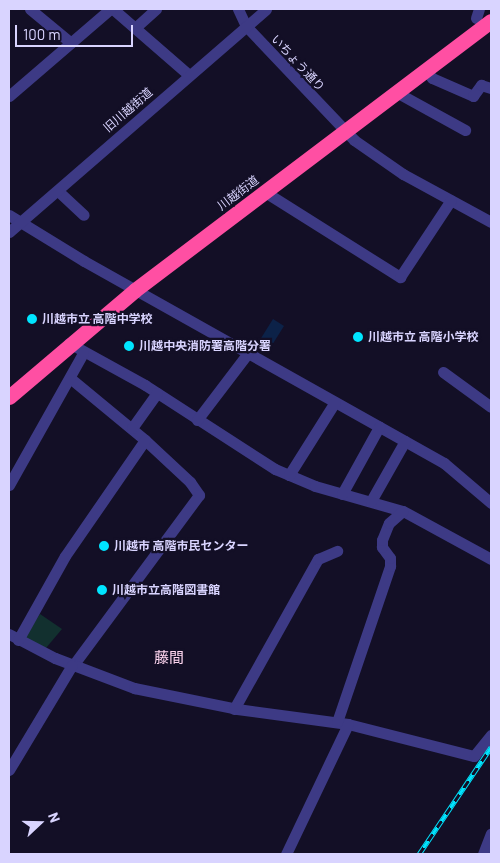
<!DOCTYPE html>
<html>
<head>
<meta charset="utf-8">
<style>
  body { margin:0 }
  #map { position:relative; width:500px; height:863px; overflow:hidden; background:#130f26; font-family:Barlow,"Noto Sans JP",sans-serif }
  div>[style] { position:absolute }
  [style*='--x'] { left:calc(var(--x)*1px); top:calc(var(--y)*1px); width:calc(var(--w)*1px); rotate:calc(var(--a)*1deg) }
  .green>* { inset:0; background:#12302f }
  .water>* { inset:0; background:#0c2248; transform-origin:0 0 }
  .minor>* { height:11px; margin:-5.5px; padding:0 5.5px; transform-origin:5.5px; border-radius:5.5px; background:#3d3a85 }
  .highway>* { height:15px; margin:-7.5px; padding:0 7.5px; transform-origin:7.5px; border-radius:7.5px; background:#ff4fa3 }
  .rail>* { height:4.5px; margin-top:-2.25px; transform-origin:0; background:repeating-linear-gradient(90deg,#130f26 0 8px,#00e5ff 0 16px); box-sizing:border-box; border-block:1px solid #00e5ff }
  .dots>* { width:14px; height:14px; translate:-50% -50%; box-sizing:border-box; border:2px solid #130f26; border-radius:50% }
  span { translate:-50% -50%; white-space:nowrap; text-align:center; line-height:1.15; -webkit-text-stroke:4.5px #130f26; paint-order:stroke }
  .street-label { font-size:12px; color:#d9d4ff }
  .poi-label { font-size:12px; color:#d9d4ff; font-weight:700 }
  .left { translate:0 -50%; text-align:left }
  .quarter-label { font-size:15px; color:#ffd6f0 }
  .frame { position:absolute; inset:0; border:10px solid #d9d4ff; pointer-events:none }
  .north { position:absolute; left:15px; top:798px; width:50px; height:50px; -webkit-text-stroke:4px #130f26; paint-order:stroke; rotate:69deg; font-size:14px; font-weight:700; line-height:20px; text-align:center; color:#d9d4ff }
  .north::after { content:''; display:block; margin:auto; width:18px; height:22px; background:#d9d4ff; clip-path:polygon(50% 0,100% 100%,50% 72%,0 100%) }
  .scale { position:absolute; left:15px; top:25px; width:118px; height:22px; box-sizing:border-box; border:2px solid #d9d4ff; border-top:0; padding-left:6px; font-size:15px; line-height:18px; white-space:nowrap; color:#d9d4ff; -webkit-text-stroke:4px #130f26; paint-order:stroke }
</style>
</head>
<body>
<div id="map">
  <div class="green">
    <i style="clip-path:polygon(40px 614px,62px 629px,46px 648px,23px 639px)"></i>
  </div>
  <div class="water">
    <i style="left:273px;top:319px;width:13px;height:30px;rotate:32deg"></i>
  </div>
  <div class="minor">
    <i style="--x:30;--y:9;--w:53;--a:39.7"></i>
    <i style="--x:113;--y:9;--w:101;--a:41"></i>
    <i style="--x:238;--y:9;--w:19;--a:65"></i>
    <i style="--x:246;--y:26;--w:157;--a:46.5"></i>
    <i style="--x:354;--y:140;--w:60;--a:34.8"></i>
    <i style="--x:403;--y:174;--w:100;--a:28.6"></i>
    <i style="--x:476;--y:18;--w:9;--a:-72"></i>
    <i style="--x:136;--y:27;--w:27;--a:-42"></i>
    <i style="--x:426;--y:70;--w:10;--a:53"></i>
    <i style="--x:432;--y:78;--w:45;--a:23.7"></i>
    <i style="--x:473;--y:96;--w:14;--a:-54"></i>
    <i style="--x:481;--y:85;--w:10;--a:17"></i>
    <i style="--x:396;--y:92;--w:79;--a:28.8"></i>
    <i style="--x:9;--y:96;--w:133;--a:-40.7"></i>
    <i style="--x:58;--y:191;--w:35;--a:43"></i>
    <i style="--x:265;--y:192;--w:160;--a:32.2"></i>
    <i style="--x:400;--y:277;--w:92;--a:-56.5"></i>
    <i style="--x:9;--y:215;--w:88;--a:31.5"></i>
    <i style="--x:84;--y:261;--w:413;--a:29.3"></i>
    <i style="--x:444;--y:463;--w:62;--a:40.4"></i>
    <i style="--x:9;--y:232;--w:340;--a:-40.9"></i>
    <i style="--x:69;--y:343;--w:87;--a:28.9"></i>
    <i style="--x:145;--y:385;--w:155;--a:32.9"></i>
    <i style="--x:275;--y:469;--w:43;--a:23"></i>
    <i style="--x:315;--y:486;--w:91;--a:15.9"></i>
    <i style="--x:403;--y:511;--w:100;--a:28.6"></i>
    <i style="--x:443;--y:372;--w:59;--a:36.1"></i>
    <i style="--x:70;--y:378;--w:97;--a:39.6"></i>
    <i style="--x:145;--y:440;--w:62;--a:43"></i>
    <i style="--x:190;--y:482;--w:16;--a:55"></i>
    <i style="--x:199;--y:495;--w:212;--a:126.5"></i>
    <i style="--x:197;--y:420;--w:84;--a:-52.7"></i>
    <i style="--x:132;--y:428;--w:43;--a:-54.5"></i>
    <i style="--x:289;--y:475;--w:86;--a:-57.8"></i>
    <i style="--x:9;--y:485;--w:151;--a:-60.7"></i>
    <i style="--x:342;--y:494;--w:77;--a:-61.1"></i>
    <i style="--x:371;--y:501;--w:69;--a:-60.5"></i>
    <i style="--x:9;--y:634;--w:52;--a:27.6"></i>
    <i style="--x:55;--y:658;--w:85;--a:20.8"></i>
    <i style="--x:134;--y:688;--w:105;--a:11.5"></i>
    <i style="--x:237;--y:709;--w:112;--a:7.7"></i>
    <i style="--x:348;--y:724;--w:130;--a:14.3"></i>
    <i style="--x:474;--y:756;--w:27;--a:-51"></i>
    <i style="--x:18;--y:640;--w:96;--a:-60.8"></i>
    <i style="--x:65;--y:556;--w:141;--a:-55.4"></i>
    <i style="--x:234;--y:709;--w:172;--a:-60.8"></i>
    <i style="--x:318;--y:559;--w:21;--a:-23"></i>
    <i style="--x:337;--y:722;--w:165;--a:-71.2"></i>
    <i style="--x:390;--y:566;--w:8;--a:-90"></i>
    <i style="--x:390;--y:558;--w:14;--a:-126"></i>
    <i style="--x:382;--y:547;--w:7;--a:-90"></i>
    <i style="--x:382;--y:540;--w:18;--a:-68"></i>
    <i style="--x:389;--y:523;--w:18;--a:-41"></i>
    <i style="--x:9;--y:770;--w:122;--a:-59"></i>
    <i style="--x:286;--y:854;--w:144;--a:-64.5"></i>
    <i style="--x:483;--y:854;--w:22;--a:-69"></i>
  </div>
  <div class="highway">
    <i style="--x:9;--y:397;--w:165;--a:-40.3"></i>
    <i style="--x:135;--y:290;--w:446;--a:-37.1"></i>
  </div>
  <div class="rail">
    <i style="--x:419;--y:854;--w:129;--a:-56.1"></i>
  </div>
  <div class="dots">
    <i style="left:32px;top:319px;background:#00e5ff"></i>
    <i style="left:358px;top:337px;background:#00e5ff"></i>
    <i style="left:129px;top:346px;background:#00e5ff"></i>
    <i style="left:104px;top:546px;background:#00e5ff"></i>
    <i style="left:102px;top:590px;background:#00e5ff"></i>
  </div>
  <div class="street-label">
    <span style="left:298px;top:63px;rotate:47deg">いちょう通り</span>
    <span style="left:128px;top:110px;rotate:-41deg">旧川越街道</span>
    <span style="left:238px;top:193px;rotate:-37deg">川越街道</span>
  </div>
  <div class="poi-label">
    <span class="left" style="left:42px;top:319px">川越市立 高階中学校</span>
    <span class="left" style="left:368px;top:337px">川越市立 高階小学校</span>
    <span class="left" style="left:139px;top:346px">川越中央消防署高階分署</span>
    <span class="left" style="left:114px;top:546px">川越市 高階市民センター</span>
    <span class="left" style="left:112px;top:590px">川越市立高階図書館</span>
  </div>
  <div class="quarter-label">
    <span style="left:169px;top:658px">藤間</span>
  </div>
  <div class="frame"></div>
  <div class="north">N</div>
  <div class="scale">100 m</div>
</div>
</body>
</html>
